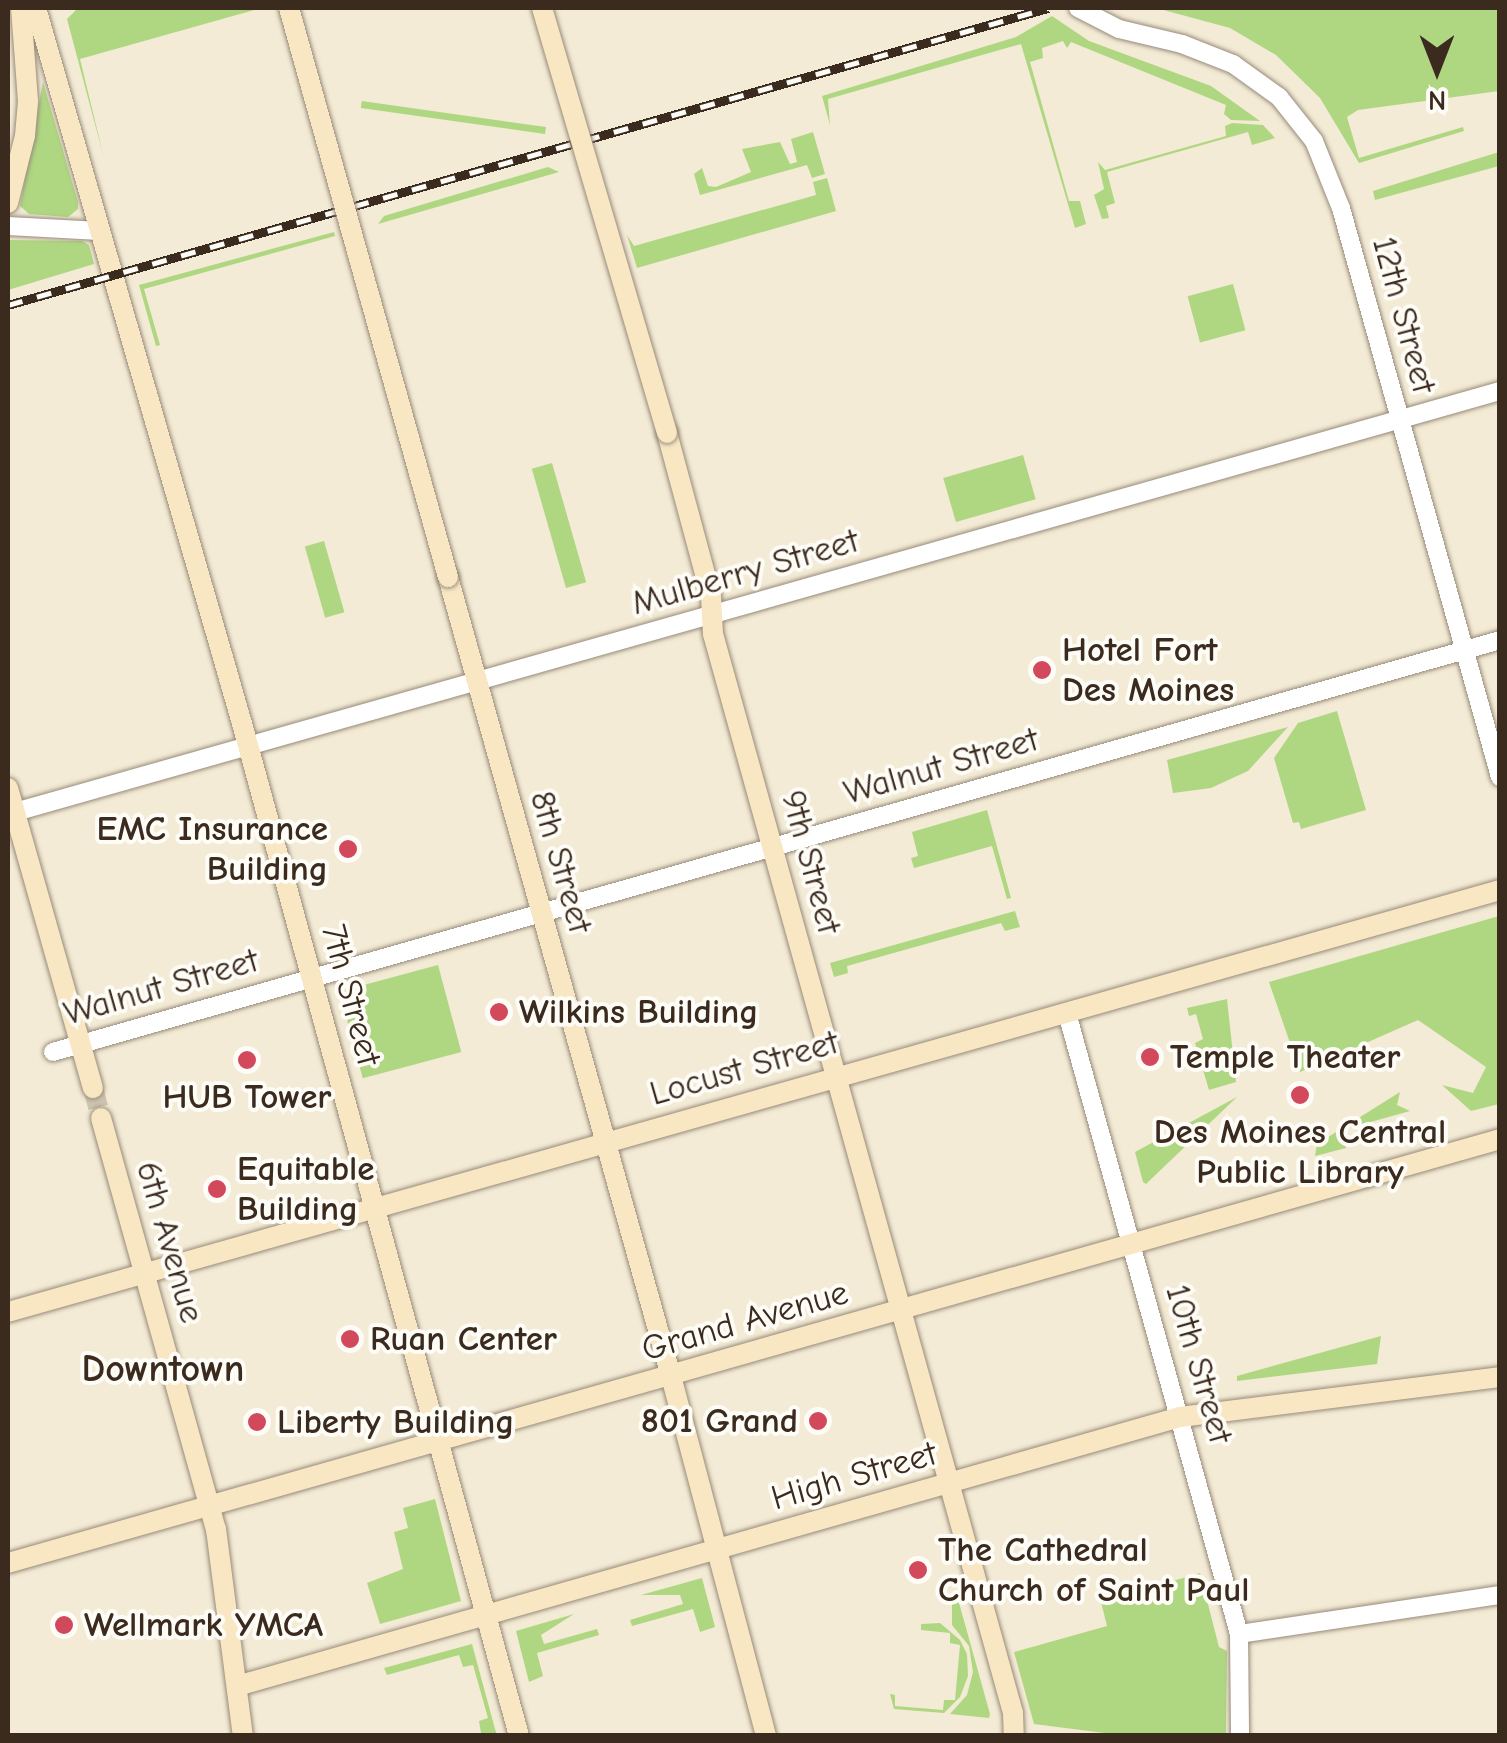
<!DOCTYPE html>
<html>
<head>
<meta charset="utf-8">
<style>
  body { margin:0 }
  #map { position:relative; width:1507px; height:1743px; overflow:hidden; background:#f3ebd5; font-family:"Comic Neue",sans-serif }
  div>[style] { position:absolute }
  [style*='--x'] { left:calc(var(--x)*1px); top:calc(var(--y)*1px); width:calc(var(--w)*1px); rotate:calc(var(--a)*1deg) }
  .green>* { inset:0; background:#afd782; transform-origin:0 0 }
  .secondary-tunnel>* { height:20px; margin-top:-10px; transform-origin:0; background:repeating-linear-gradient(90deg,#cec4b0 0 20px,transparent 0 30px) }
  .roads { filter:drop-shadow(0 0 2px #978a7a) drop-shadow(0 0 2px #978a7a) }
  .tertiary>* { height:18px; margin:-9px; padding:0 9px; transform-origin:9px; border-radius:9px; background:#fff }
  .secondary>* { height:20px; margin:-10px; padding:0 10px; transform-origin:10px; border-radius:10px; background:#f9e7c3 }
  .rail>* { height:9px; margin-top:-4.5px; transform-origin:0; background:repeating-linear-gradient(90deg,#fdfcf7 0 15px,#3b2a1e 0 30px); box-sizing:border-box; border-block:2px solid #3b2a1e }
  .bridges { filter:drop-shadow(0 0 2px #978a7a) drop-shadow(0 0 2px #978a7a) }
  .secondary-bridge>* { height:20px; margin:-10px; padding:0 10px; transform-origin:10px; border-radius:10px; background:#f9e7c3 }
  .dots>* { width:28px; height:28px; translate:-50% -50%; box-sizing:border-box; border:5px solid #fdfcf7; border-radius:50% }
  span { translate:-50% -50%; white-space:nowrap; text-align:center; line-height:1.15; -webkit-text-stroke:8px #fdfcf7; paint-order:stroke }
  .street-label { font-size:35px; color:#3b2a1e }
  .poi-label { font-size:35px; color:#3b2a1e; font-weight:700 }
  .left { translate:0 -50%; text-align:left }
  .right { translate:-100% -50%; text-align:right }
  .neighbourhood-label { font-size:38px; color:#3b2a1e; font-weight:700 }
  .frame { position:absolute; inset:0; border:10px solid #3b2a1e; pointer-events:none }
  .north { position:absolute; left:1387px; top:20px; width:100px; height:100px; -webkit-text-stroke:8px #fdfcf7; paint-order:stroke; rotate:180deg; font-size:28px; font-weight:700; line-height:40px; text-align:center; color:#3b2a1e }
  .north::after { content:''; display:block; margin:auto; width:35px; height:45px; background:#3b2a1e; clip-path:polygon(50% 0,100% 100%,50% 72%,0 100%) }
</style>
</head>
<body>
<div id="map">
  <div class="green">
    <i style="clip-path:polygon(78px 8px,261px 8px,80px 59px,104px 158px,67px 19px)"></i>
    <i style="clip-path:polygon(1156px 8px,1499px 8px,1499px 91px,1358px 110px,1347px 117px,1359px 158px,1463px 127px,1464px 131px,1359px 163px,1320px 98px,1276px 55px,1230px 28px)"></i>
    <i style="clip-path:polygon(1052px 16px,1089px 41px,1211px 86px,1260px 121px,1231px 120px,1224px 114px,1226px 105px,1071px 42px,1067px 48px,1063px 41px,1042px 48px,1043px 58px,1030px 62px,1069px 201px,1080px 201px,1086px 224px,1075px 228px,1021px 44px,828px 99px,830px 125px,822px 96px,1016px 37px)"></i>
    <i style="clip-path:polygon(43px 82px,78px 202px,78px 209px,68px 217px,29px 214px,20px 206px)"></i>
    <i style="clip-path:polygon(1232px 123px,1263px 125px,1275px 138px,1252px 145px,1248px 132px,1107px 172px,1115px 203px,1106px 206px,1109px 218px,1102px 219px,1094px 195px,1104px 189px,1098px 162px,1105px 170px,1226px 136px,1225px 126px)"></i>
    <i style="left:546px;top:127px;width:7px;height:186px;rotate:98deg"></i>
    <i style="clip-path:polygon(813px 132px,825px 174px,812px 178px,807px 165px,700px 195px,694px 174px,702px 168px,708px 186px,716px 187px,751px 172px,742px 149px,780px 142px,790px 164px,797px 162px,791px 139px)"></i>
    <i style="clip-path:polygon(1499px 152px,1499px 166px,1375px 200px,1373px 191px)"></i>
    <i style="clip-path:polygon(548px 167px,559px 172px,378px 224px,384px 216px)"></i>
    <i style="clip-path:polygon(827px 178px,836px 211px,637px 268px,627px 235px,634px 246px,816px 195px,813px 182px)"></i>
    <i style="clip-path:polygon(334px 232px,335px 236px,144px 289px,160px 345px,156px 346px,139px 285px)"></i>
    <i style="clip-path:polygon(8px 240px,82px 241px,89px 245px,94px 264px,8px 290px)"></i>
    <i style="left:1233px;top:284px;width:48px;height:47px;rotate:75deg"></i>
    <i style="left:1023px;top:455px;width:46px;height:83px;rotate:74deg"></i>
    <i style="left:552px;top:463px;width:124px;height:21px;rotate:74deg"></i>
    <i style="left:324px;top:541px;width:74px;height:20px;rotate:74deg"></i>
    <i style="clip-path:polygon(1337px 711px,1366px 810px,1301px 829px,1299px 822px,1293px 823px,1274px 758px,1298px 723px)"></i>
    <i style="clip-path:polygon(1288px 727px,1248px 771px,1211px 788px,1173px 793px,1167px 760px)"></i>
    <i style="clip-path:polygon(987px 810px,1011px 898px,1007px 899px,992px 846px,914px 868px,911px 858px,918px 856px,912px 832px)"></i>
    <i style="clip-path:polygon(1015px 911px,1020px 927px,1005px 931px,1001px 923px,847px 966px,848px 973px,834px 977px,830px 963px)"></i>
    <i style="clip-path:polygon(1499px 916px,1499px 1104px,1471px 1111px,1442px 1085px,1473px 1093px,1486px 1067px,1418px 1020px,1300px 1072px,1269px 982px)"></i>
    <i style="left:438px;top:965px;width:90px;height:102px;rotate:75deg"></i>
    <i style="clip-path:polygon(1227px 999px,1236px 1082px,1209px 1090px,1195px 1043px,1203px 1039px,1196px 1014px,1189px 1016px,1187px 1008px)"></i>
    <i style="clip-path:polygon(1400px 1092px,1397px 1105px,1410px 1111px,1342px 1130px,1346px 1148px,1315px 1156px,1317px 1144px)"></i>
    <i style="clip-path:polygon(1237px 1097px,1146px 1184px,1143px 1182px,1135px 1152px)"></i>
    <i style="clip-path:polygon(1381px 1336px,1377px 1364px,1237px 1381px,1237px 1376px)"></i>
    <i style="clip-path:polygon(435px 1499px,461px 1601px,380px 1624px,367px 1583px,403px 1569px,394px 1532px,408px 1528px,403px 1508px)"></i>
    <i style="clip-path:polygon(1200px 1573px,1219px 1647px,1227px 1651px,1226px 1735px,1120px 1735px,1034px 1724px,1014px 1652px,1107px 1626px,1101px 1602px)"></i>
    <i style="clip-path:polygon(702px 1578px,715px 1627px,700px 1632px,693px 1609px,632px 1626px,630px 1620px,683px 1604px,680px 1595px,641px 1595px)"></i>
    <i style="clip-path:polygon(956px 1592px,990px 1714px,989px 1718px,950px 1714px,967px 1695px,973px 1672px,969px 1646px,952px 1625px,952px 1594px)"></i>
    <i style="clip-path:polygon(574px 1614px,541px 1635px,544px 1644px,597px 1629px,599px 1635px,537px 1653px,543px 1676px,529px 1682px,516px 1631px)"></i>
    <i style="clip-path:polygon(940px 1623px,960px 1640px,967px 1654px,968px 1676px,960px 1697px,944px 1713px,894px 1709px,890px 1694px,895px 1695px,895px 1706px,943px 1710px,944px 1700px,955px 1700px,960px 1645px,950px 1643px,950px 1633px,921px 1630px,921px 1624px)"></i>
    <i style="clip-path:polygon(472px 1644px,495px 1729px,497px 1735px,472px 1735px,481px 1733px,479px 1721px,488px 1718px,473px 1665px,463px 1667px,459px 1655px,387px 1675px,384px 1668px)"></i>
  </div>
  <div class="secondary-tunnel">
    <i style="--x:93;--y:1088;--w:31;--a:75"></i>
  </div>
  <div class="roads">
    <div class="tertiary">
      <i style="--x:1078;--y:8;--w:46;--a:27.1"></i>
      <i style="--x:1119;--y:29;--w:65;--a:13.4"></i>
      <i style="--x:1182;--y:44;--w:55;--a:21.4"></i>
      <i style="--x:1233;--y:64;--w:57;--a:35.7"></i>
      <i style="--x:1279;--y:97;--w:56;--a:51.5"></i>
      <i style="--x:1314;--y:141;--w:72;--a:68.1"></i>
      <i style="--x:1341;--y:208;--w:591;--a:74.39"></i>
      <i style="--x:8;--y:226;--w:92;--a:3.1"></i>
      <i style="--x:8;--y:814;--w:1551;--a:-15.83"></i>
      <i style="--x:1067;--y:1013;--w:644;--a:74.52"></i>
      <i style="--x:1239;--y:1634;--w:102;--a:89.4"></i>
      <i style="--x:53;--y:1052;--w:1505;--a:-15.89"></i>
      <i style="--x:1239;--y:1634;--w:264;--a:-8.5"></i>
    </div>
    <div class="secondary">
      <i style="--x:36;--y:8;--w:748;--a:73.94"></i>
      <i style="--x:243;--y:727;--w:1046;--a:74.7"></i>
      <i style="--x:8;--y:203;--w:69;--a:-75.8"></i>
      <i style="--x:25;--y:136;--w:35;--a:-85"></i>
      <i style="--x:28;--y:101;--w:93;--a:-94.3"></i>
      <i style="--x:667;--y:433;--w:169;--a:74.9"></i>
      <i style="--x:711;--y:596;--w:38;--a:87"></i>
      <i style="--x:713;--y:634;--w:1120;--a:74.46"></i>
      <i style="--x:1013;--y:1713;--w:23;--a:88"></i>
      <i style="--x:448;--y:577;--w:830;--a:74.41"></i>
      <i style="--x:671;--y:1376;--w:372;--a:75.2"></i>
      <i style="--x:8;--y:788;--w:312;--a:74.2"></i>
      <i style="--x:101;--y:1118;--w:427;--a:74.4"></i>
      <i style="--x:216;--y:1529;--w:209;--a:82.6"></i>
      <i style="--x:8;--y:1312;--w:1551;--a:-15.79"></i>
      <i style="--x:8;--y:1563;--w:1551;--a:-15.86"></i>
      <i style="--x:237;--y:1686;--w:981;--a:-15.92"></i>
      <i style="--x:1180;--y:1417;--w:322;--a:-7.1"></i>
    </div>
  </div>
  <div class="rail">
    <i style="--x:8;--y:305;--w:1082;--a:-15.94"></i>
  </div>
  <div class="bridges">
    <div class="secondary-bridge">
      <i style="--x:289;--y:8;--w:591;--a:74.39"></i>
      <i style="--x:542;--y:8;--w:443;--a:73.6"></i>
    </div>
  </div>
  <div class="dots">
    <i style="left:1042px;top:670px;background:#d1495b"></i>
    <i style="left:348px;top:849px;background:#d1495b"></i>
    <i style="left:499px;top:1012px;background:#d1495b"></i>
    <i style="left:1150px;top:1057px;background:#d1495b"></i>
    <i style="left:247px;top:1060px;background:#d1495b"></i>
    <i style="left:1300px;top:1095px;background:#d1495b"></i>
    <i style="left:217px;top:1189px;background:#d1495b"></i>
    <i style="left:350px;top:1339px;background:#d1495b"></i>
    <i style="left:818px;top:1421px;background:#d1495b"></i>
    <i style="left:257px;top:1422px;background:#d1495b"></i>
    <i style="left:918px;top:1570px;background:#d1495b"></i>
    <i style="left:64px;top:1625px;background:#d1495b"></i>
  </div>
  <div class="street-label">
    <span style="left:1404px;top:315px;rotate:75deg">12th Street</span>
    <span style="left:745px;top:572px;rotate:-16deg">Mulberry Street</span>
    <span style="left:941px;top:766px;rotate:-16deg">Walnut Street</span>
    <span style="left:561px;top:862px;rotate:74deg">8th Street</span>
    <span style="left:811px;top:862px;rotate:75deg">9th Street</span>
    <span style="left:161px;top:987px;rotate:-16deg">Walnut Street</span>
    <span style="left:351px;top:995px;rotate:75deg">7th Street</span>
    <span style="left:744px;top:1068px;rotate:-16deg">Locust Street</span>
    <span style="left:170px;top:1242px;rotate:74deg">6th Avenue</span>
    <span style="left:745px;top:1321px;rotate:-16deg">Grand Avenue</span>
    <span style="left:1199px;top:1364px;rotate:74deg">10th Street</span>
    <span style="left:854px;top:1476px;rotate:-16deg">High Street</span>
  </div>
  <div class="poi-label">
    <span class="left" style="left:1062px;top:670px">Hotel Fort<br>Des Moines</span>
    <span class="right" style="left:328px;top:849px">EMC Insurance<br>Building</span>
    <span class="left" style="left:519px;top:1012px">Wilkins Building</span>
    <span class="left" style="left:1170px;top:1057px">Temple Theater</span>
    <span style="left:247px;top:1097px">HUB Tower</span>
    <span style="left:1300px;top:1152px">Des Moines Central<br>Public Library</span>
    <span class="left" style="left:237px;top:1189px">Equitable<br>Building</span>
    <span class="left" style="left:370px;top:1339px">Ruan Center</span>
    <span class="right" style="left:798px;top:1421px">801 Grand</span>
    <span class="left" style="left:277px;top:1422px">Liberty Building</span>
    <span class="left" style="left:938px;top:1570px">The Cathedral<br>Church of Saint Paul</span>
    <span class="left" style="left:84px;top:1625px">Wellmark YMCA</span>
  </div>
  <div class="neighbourhood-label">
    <span style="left:163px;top:1370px">Downtown</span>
  </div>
  <div class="frame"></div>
  <div class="north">N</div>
</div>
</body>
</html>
